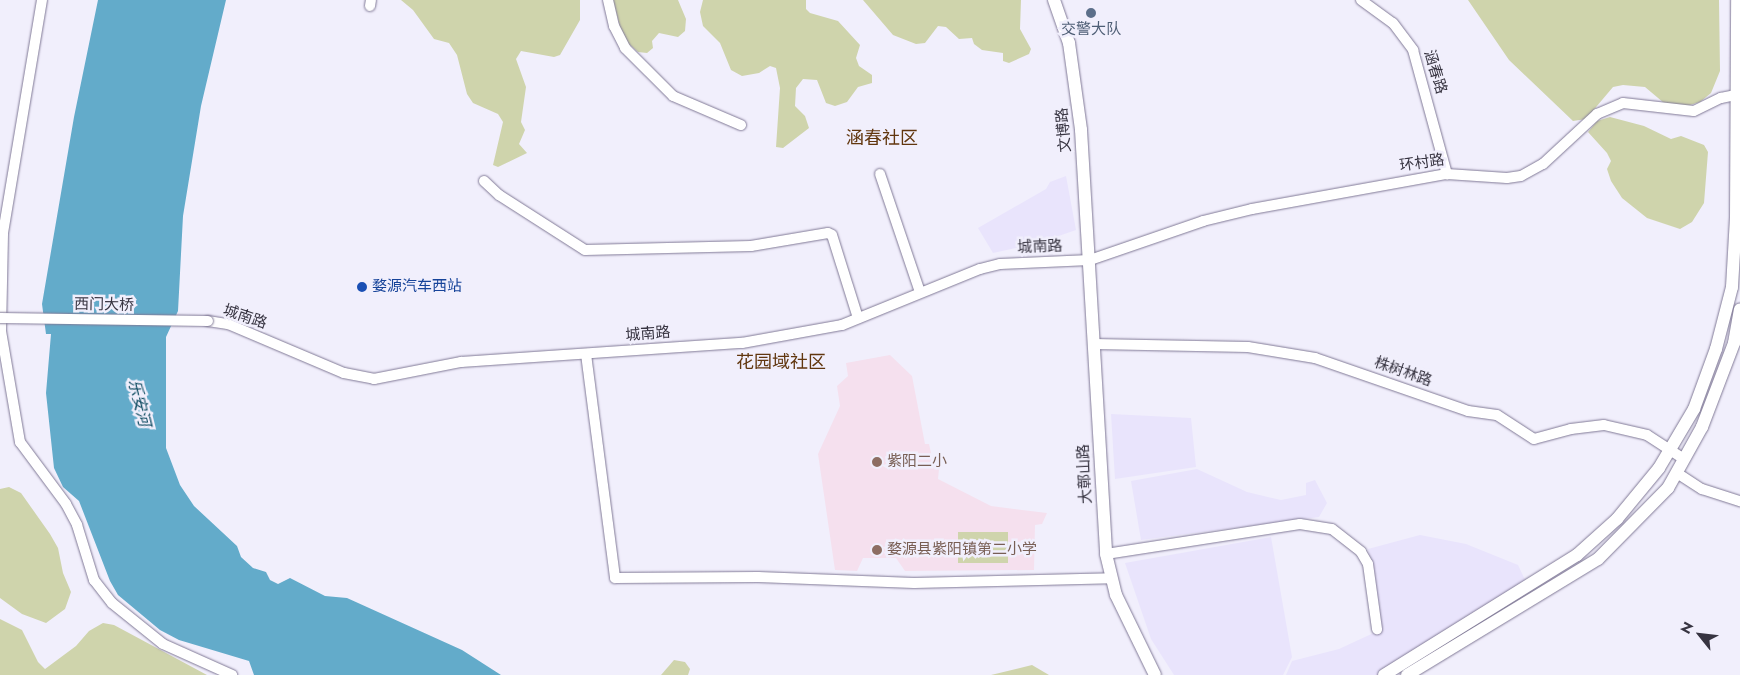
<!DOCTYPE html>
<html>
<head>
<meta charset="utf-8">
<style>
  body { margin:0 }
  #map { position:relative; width:1740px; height:675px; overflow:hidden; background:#f1effc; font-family:Jost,"Noto Sans SC",sans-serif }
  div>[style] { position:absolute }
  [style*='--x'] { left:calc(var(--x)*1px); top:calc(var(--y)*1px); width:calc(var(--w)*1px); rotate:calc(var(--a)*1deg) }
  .built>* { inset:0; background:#e9e4fc }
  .education>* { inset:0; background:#f5e0ee }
  .green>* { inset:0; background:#cfd4ac; transform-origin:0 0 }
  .water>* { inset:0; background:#63abca }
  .roads { filter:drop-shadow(0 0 1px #807996) drop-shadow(0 0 1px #807996) }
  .minor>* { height:10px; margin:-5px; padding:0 5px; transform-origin:5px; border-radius:5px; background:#fff }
  .major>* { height:12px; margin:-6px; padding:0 6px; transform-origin:6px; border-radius:6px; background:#fff }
  .bridges { filter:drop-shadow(0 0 1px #807996) drop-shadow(0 0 1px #807996) }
  .minor-bridge>* { height:10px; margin:-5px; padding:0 5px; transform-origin:5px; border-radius:5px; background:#fff }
  .dots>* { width:14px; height:14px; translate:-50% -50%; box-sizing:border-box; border:2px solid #f1effc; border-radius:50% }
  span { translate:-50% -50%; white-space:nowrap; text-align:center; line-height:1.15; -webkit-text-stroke:5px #f1effc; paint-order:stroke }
  .service-label { font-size:15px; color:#4e5e75 }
  .street-label { font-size:15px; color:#373441 }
  .transit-label { font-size:15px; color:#164399 }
  .left { translate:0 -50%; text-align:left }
  .education-label { font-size:15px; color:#785e54 }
  .water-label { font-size:16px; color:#0f4c62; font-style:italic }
  .quarter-label { font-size:18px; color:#61360e }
  .north { position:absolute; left:1675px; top:610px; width:50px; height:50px; -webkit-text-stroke:4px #f1effc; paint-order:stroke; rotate:299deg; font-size:14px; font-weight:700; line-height:20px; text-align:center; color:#373441 }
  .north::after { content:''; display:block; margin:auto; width:18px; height:22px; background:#373441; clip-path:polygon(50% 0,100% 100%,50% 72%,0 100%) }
</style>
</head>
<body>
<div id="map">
  <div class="built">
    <i style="clip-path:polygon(1066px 176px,1076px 230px,1050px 239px,1052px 246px,1036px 250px,1033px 244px,993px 253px,978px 228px,1046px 189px,1050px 182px)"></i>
    <i style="clip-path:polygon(1111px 414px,1191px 418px,1196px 467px,1115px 479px)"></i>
    <i style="clip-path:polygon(1197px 469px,1247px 492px,1281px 500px,1306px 495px,1306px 483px,1315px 480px,1327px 503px,1319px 517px,1141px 540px,1131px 481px)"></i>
    <i style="clip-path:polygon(1420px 535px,1466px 544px,1518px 565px,1527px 584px,1378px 675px,1286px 675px,1292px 661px,1339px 649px,1380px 630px,1368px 549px)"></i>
    <i style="clip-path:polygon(1271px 537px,1292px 657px,1283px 675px,1174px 675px,1151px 639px,1125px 563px)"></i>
  </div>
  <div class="education">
    <i style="clip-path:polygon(890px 355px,912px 376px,925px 444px,929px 444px,934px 466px,939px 469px,938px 479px,991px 506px,1047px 513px,1042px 524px,1035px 525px,1034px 570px,905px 571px,896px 558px,863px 558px,857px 571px,835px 570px,818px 454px,840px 406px,837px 386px,848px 376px,846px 363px)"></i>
  </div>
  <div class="green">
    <i style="clip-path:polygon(401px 0,580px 0,580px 20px,560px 55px,554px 57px,521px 51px,516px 59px,526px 87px,521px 122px,525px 130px,519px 144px,527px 153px,498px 167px,493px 165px,503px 122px,498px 114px,473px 103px,467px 94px,457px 55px,449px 43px,434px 39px,413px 10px)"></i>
    <i style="clip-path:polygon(613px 0,678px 0,686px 19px,685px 31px,678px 37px,659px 33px,652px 41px,653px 48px,647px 53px,638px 52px,629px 44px,620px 27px)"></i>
    <i style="clip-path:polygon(703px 0,806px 0,806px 9px,810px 13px,838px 21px,860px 45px,856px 58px,859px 66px,872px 75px,872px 83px,858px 87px,847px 102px,835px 106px,826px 103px,817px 80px,803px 79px,796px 88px,795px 106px,805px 116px,809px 128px,783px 148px,776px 147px,780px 88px,776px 68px,770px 66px,759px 73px,742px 76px,731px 70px,720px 43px,703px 26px,700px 12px)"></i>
    <i style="clip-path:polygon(863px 0,1021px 0,1020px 29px,1031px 49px,1029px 54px,1009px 63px,1003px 61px,1003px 53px,982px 50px,974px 44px,972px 38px,959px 39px,946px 27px,938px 26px,925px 43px,916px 44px,893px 35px)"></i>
    <i style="clip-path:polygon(1468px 0,1719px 0,1720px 71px,1711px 93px,1700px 102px,1687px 106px,1664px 103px,1645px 87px,1623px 85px,1613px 87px,1586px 119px,1573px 121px,1509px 60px)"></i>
    <i style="clip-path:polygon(1610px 117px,1644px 126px,1671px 139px,1681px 136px,1704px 145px,1708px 152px,1704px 203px,1692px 222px,1680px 229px,1647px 218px,1622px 198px,1611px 181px,1607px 169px,1611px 161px,1607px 153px,1588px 132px,1597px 121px)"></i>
    <i style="clip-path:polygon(9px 487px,21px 493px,50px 534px,58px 548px,63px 573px,71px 592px,65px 609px,46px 623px,22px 614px,0 598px,0 489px)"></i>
    <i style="left:958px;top:532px;width:50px;height:31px"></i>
    <i style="clip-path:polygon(0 619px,22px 630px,38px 662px,45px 669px,76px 646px,89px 631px,103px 623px,114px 625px,207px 675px,0 675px)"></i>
    <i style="clip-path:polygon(674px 660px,685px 662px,690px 669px,688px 675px,661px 675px)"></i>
    <i style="clip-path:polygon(1032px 665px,1049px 675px,991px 675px)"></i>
  </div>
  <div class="water">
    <i style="clip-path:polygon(98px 0,226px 0,201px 106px,183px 216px,178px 311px,166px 337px,166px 448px,180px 485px,194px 506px,237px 546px,241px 557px,253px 568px,266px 572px,270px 580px,278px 584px,290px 578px,325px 596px,347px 598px,462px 650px,501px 675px,254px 675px,249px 661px,179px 640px,160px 630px,118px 595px,110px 581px,79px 501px,63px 487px,54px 468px,46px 393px,51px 334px,46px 334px,42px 304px,74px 117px)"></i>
  </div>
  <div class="roads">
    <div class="minor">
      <i style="--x:42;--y:0;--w:237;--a:99.5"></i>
      <i style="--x:3;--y:234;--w:97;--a:91.2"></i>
      <i style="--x:1;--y:331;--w:113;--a:80.3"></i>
      <i style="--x:20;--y:442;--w:77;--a:53.4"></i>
      <i style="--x:66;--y:504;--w:24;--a:62"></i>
      <i style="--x:77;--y:525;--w:58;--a:72.8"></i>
      <i style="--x:94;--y:580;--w:29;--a:52"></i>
      <i style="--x:112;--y:603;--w:65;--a:38.8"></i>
      <i style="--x:163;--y:644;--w:76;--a:24.2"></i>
      <i style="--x:608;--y:0;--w:27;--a:77"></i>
      <i style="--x:614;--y:26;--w:25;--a:63"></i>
      <i style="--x:625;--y:48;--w:68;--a:45"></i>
      <i style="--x:673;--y:96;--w:74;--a:23.1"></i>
      <i style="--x:1361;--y:0;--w:39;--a:36"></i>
      <i style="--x:1393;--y:23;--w:34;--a:53"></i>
      <i style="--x:1413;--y:50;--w:129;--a:74.7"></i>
      <i style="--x:370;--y:6;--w:6;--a:-81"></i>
      <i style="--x:880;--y:174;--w:125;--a:71.3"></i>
      <i style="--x:484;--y:181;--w:21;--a:43"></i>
      <i style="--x:499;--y:195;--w:102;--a:32.6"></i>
      <i style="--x:585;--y:250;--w:166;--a:-1.4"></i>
      <i style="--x:751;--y:246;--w:78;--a:-9.6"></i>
      <i style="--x:828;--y:233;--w:4;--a:27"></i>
      <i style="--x:832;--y:235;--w:87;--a:72.6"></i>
      <i style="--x:208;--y:321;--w:20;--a:9"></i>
      <i style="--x:228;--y:324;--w:126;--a:22.9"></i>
      <i style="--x:344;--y:373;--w:31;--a:11"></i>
      <i style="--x:374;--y:379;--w:89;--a:-11.1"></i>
      <i style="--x:461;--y:362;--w:282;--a:-3.9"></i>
      <i style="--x:742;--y:343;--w:102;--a:-10.2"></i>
      <i style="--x:842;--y:325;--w:149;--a:-22.1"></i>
      <i style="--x:980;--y:269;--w:21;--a:-14"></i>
      <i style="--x:1000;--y:264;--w:90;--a:-2.5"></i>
      <i style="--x:1090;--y:260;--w:120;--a:-19"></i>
      <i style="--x:1203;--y:221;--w:50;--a:-13.8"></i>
      <i style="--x:1252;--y:209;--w:198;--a:-10.2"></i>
      <i style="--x:1447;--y:174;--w:60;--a:3.8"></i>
      <i style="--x:1507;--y:178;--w:14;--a:-8"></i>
      <i style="--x:1521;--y:176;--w:25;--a:-29"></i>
      <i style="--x:1543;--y:164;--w:74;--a:-42.8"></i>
      <i style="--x:1597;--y:114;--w:28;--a:-23"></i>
      <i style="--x:1623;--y:103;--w:71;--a:6.4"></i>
      <i style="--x:1694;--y:111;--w:30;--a:-26"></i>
      <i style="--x:1721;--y:98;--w:19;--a:-12"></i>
      <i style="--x:1094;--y:344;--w:154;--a:1.1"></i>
      <i style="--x:1248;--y:347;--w:68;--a:9.3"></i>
      <i style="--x:1315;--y:358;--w:162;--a:19.1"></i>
      <i style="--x:1468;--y:411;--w:29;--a:8"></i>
      <i style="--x:1497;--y:415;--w:44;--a:33"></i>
      <i style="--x:1534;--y:439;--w:38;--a:-15"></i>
      <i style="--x:1571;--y:429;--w:33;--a:-7"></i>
      <i style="--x:1604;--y:425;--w:44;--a:13.1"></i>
      <i style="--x:1647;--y:435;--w:44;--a:33"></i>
      <i style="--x:586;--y:354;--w:226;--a:82.6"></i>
      <i style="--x:615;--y:578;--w:143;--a:-0.4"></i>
      <i style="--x:758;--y:577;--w:156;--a:2.2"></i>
      <i style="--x:914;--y:583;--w:198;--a:-1.4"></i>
      <i style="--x:1677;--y:473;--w:30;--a:33"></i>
      <i style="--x:1702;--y:489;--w:40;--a:18"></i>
      <i style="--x:1106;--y:554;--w:196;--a:-8.8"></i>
      <i style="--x:1300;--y:524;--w:32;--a:9"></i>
      <i style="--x:1332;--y:529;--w:37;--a:38"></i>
      <i style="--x:1361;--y:552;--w:14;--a:60"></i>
      <i style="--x:1368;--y:564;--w:66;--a:82.1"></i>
    </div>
    <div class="major">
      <i style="--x:1054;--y:0;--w:46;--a:70.8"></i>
      <i style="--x:1069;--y:43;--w:88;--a:82.1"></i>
      <i style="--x:1081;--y:130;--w:425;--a:86.6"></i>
      <i style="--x:1106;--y:554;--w:42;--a:76.3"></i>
      <i style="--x:1116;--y:595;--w:89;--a:64"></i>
      <i style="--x:1384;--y:675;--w:227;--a:-31.9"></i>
      <i style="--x:1577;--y:555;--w:54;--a:-42"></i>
      <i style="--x:1617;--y:519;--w:66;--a:-50.5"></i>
      <i style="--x:1659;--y:468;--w:69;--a:-59.3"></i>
      <i style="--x:1694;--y:409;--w:64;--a:-69.9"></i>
      <i style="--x:1716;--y:349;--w:64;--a:-75.5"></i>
      <i style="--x:1732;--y:287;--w:70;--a:-86.7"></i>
      <i style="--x:1736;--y:217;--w:217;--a:-89.7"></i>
      <i style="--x:1407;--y:675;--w:223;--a:-31.3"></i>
      <i style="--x:1598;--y:559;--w:100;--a:-45.4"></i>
      <i style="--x:1668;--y:488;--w:70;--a:-60.9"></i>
      <i style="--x:1702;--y:427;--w:90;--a:-69.1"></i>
      <i style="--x:1734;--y:343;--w:34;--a:-80"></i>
    </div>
  </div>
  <div class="bridges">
    <div class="minor-bridge">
      <i style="--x:0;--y:318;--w:208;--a:0.8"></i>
    </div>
  </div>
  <div class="dots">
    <i style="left:1091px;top:13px;background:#5c6f8a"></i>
    <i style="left:362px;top:287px;background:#1a4fb4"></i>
    <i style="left:877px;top:462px;background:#8d6e63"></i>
    <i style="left:877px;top:550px;background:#8d6e63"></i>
  </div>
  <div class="service-label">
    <span style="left:1091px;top:30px">交警大队</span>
  </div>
  <div class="street-label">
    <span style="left:1435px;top:72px;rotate:73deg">涵春路</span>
    <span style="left:1064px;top:130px;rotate:-95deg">文博路</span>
    <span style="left:1422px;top:163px;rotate:-8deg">环村路</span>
    <span style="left:1040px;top:247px;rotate:-2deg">城南路</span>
    <span style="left:104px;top:305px;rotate:1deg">西门大桥</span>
    <span style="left:245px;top:317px;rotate:19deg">城南路</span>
    <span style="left:648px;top:334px;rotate:-4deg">城南路</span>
    <span style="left:1403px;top:372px;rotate:19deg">株树林路</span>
    <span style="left:1085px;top:474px;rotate:-93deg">大鄣山路</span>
  </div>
  <div class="transit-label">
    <span class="left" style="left:372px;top:287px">婺源汽车西站</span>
  </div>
  <div class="education-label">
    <span class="left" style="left:887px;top:462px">紫阳二小</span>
    <span class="left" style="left:887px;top:550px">婺源县紫阳镇第二小学</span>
  </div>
  <div class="water-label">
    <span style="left:139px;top:403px;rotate:76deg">乐安河</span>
  </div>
  <div class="quarter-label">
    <span style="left:882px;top:138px">涵春社区</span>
    <span style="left:781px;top:362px">花园域社区</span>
  </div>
  <div class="north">N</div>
</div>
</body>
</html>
